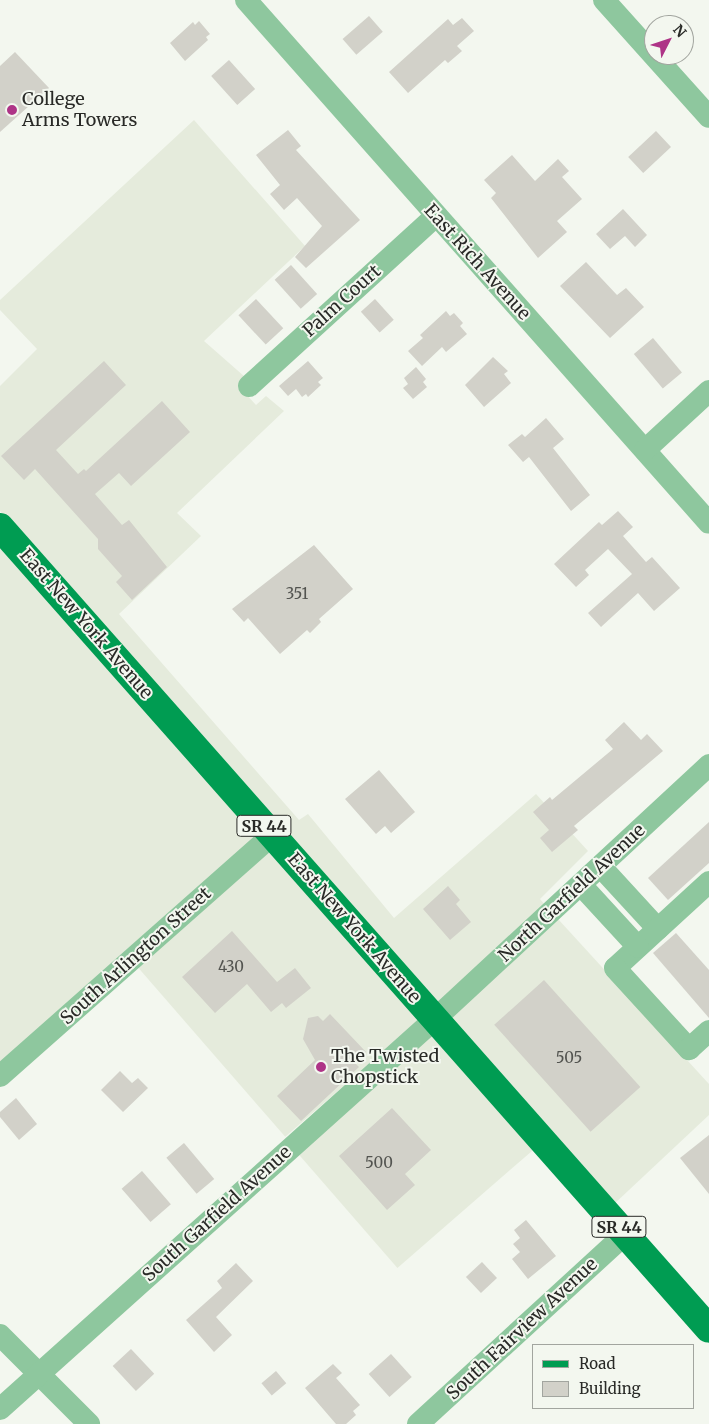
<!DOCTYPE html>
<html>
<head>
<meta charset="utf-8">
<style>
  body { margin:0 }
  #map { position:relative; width:709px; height:1424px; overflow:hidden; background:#f3f7ef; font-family:Merriweather,serif }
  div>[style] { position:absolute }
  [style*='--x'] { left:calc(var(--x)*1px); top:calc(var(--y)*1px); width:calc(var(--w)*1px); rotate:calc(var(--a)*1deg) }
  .built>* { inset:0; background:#e5ebdc; transform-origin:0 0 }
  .building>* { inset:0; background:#d2d1c9; transform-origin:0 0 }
  .minor>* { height:22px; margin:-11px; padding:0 11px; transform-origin:11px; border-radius:11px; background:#8ec79e }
  .major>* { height:28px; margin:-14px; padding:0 14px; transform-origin:14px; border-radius:14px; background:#009c52 }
  .dots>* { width:14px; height:14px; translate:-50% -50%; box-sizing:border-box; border:2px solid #f3f7ef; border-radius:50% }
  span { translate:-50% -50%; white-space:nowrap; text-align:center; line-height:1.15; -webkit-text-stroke:4px #f3f7ef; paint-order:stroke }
  .number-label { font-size:15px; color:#535450 }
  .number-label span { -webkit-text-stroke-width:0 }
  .shield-label span { padding:1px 4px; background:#f3f7ef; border:1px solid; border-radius:4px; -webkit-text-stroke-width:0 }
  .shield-label { font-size:16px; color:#292a27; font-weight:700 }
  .poi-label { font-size:18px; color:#292a27 }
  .left { translate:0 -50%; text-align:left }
  .street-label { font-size:18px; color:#292a27 }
  .legend { position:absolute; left:532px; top:1344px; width:162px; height:65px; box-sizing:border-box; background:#f3f7ef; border:1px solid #a2a59f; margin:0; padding:6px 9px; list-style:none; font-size:15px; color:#292a27 }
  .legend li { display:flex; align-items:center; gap:10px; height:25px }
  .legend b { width:25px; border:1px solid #a2a59f }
  .north { position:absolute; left:644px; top:15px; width:50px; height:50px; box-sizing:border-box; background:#f3f7ef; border:1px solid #a2a59f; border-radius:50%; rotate:49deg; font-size:14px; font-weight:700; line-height:20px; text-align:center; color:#292a27 }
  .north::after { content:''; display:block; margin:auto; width:18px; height:22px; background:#ae3487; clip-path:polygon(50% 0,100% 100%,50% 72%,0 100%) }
</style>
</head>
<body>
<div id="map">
  <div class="built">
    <i style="clip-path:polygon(194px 120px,305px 246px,204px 341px,253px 384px,244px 392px,256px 405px,266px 396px,284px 411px,177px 513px,201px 536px,119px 614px,299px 820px,308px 814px,394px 918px,536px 794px,588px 851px,540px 899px,546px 906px,436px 1006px,0 511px,0 386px,37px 349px,0 310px,0 300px)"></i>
    <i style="clip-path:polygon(0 542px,258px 835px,0 1065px)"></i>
    <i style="left:270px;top:848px;width:228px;height:178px;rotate:49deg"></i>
    <i style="clip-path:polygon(558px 919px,709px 1084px,709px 1115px,613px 1205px,448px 1019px)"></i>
    <i style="left:433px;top:1033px;width:154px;height:181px;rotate:49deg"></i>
  </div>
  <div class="building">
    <i style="left:369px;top:16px;width:21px;height:35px;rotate:49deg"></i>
    <i style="clip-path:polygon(462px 18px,474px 31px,457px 46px,462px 51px,448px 63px,445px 60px,408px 93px,389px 72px,448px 19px,453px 25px)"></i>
    <i style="clip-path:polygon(199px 21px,210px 34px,206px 37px,208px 40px,185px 61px,170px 43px,193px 22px,195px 25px)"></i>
    <i style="clip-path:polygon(15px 52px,49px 88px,0 132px,0 66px)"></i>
    <i style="left:229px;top:60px;width:39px;height:24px;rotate:48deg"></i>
    <i style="clip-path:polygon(288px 130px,301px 146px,296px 150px,360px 220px,306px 268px,295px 257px,322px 226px,297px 198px,284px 210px,270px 194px,280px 185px,256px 155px)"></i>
    <i style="left:656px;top:131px;width:22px;height:38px;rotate:47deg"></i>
    <i style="clip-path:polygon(512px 155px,535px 181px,558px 159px,569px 171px,562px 177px,582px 199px,557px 221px,567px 232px,538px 258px,491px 198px,496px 193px,484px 180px)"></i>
    <i style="clip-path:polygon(623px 209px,647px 235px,635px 247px,625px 236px,610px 249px,596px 234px)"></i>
    <i style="clip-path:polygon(586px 262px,617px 295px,626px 288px,644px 307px,610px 338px,560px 286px)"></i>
    <i style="left:291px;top:265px;width:39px;height:22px;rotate:48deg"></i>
    <i style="left:256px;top:299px;width:40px;height:24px;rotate:47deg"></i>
    <i style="left:375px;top:299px;width:28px;height:19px;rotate:48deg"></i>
    <i style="clip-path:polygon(446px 311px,450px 316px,454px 313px,463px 323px,460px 326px,467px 334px,446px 352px,442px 347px,422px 366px,408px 351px,423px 338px,420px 335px)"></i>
    <i style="left:653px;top:338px;width:45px;height:25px;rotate:50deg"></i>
    <i style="clip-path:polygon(493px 357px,508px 371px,504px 374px,511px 383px,484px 407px,465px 385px)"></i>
    <i style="clip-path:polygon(104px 361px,126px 385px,56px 450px,78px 474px,84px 469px,86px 471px,162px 401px,190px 432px,131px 486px,119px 473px,95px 494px,122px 525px,129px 520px,167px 567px,132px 600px,116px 582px,122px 576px,98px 549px,98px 539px,35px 469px,24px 480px,1px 456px)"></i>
    <i style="clip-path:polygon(308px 361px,323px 378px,318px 382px,321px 385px,308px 397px,306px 394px,302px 397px,296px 389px,288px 396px,279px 386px)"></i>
    <i style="clip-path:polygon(416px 367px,426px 379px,423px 382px,427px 387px,413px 399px,403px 388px,408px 384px,404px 378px)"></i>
    <i style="clip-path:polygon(546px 418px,564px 439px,553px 448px,590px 495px,571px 511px,529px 457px,523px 462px,508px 445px,522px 434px,525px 437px)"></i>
    <i style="clip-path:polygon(618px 511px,633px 527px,623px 536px,646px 562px,652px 557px,680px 588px,654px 611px,638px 593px,601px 627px,588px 613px,632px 574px,608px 549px,585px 570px,589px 575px,576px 587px,554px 564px,599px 522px,602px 525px)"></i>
    <i style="clip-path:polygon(314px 545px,353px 589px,319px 619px,321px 622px,310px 633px,307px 630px,280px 654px,248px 618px,244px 622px,232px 609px)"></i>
    <i style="clip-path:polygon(624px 722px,641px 740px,647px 734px,663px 751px,574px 826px,578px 830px,552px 852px,540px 838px,549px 830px,533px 812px,550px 797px,552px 800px,613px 749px,605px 740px)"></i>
    <i style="clip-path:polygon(379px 770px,415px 812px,391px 833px,385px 826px,376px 834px,345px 799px)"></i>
    <i style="clip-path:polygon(709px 822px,709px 863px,668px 900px,648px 878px)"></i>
    <i style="clip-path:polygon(448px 886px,460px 900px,456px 904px,471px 922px,450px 940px,423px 909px)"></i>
    <i style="clip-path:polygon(232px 931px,277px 982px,295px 968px,311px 988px,286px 1008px,282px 1003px,271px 1012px,247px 984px,215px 1013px,182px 977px)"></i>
    <i style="clip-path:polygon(676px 933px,709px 970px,709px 1018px,653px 953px)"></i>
    <i style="left:544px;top:980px;width:144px;height:67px;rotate:48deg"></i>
    <i style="clip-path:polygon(330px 1014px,366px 1052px,355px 1063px,359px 1067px,301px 1121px,277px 1096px,315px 1060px,303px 1039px,308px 1018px,318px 1016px,323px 1021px)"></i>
    <i style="clip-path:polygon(120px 1071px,132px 1083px,138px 1078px,148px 1088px,123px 1112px,101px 1090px)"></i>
    <i style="clip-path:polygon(16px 1098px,37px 1124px,19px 1140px,0 1117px,0 1112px)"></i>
    <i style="clip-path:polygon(392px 1108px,431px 1150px,405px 1174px,415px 1185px,387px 1210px,339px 1156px)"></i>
    <i style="clip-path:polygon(709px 1135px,709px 1194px,680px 1158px)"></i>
    <i style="left:184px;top:1143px;width:47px;height:23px;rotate:50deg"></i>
    <i style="left:142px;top:1171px;width:44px;height:27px;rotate:49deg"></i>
    <i style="clip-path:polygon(526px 1220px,556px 1256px,528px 1279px,512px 1259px,520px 1252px,513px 1244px,520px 1238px,514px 1230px)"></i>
    <i style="left:482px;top:1262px;width:22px;height:22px;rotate:47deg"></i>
    <i style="clip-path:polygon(236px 1263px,253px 1281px,216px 1317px,232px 1335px,214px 1352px,186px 1320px,222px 1288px,217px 1281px)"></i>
    <i style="left:131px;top:1349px;width:34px;height:25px;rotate:47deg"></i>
    <i style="left:391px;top:1354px;width:31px;height:30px;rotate:48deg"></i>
    <i style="clip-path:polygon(333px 1364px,342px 1373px,336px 1378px,360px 1405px,353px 1411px,356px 1415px,346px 1424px,336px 1424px,305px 1388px)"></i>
    <i style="left:276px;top:1371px;width:16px;height:19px;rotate:50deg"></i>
  </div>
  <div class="minor">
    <i style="--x:246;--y:0;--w:698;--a:48.48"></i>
    <i style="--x:604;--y:0;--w:157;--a:48.1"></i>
    <i style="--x:249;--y:386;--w:253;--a:-42.3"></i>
    <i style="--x:645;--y:450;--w:87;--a:-42.7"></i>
    <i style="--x:601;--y:867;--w:84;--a:47.4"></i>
    <i style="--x:709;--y:882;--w:127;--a:137.5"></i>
    <i style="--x:615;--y:968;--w:110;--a:47.6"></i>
    <i style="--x:689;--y:1049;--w:27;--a:-42"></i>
    <i style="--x:581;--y:885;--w:84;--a:47.4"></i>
    <i style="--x:0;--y:1076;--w:363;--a:-41.5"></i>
    <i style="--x:0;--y:1335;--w:126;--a:45"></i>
    <i style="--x:0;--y:1409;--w:584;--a:-41.88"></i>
    <i style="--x:435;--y:1019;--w:374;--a:-42.8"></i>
    <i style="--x:418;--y:1424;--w:281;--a:-42.5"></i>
  </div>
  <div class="major">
    <i style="--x:0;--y:527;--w:1070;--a:48.52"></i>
  </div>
  <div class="dots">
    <i style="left:12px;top:110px;background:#ae3487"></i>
    <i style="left:321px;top:1067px;background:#ae3487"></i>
  </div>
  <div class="number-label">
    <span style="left:297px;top:594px">351</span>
    <span style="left:231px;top:967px">430</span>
    <span style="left:569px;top:1058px">505</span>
    <span style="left:379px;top:1163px">500</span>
  </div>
  <div class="shield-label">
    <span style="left:264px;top:826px">SR 44</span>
    <span style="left:619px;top:1227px">SR 44</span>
  </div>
  <div class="poi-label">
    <span class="left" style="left:22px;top:110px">College<br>Arms Towers</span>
    <span class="left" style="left:331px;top:1067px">The Twisted<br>Chopstick</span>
  </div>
  <div class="street-label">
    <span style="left:477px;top:262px;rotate:48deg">East Rich Avenue</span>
    <span style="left:342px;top:301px;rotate:-42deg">Palm Court</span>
    <span style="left:86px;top:624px;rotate:49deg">East New York Avenue</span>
    <span style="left:572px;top:893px;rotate:-43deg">North Garfield Avenue</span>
    <span style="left:354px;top:928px;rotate:49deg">East New York Avenue</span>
    <span style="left:136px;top:956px;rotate:-42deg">South Arlington Street</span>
    <span style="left:217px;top:1214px;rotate:-42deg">South Garfield Avenue</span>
    <span style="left:522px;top:1329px;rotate:-43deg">South Fairview Avenue</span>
  </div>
  <ul class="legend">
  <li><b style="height:6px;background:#009c52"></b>Road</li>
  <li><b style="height:14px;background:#d2d1c9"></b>Building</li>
  </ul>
  <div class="north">N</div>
</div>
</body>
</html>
